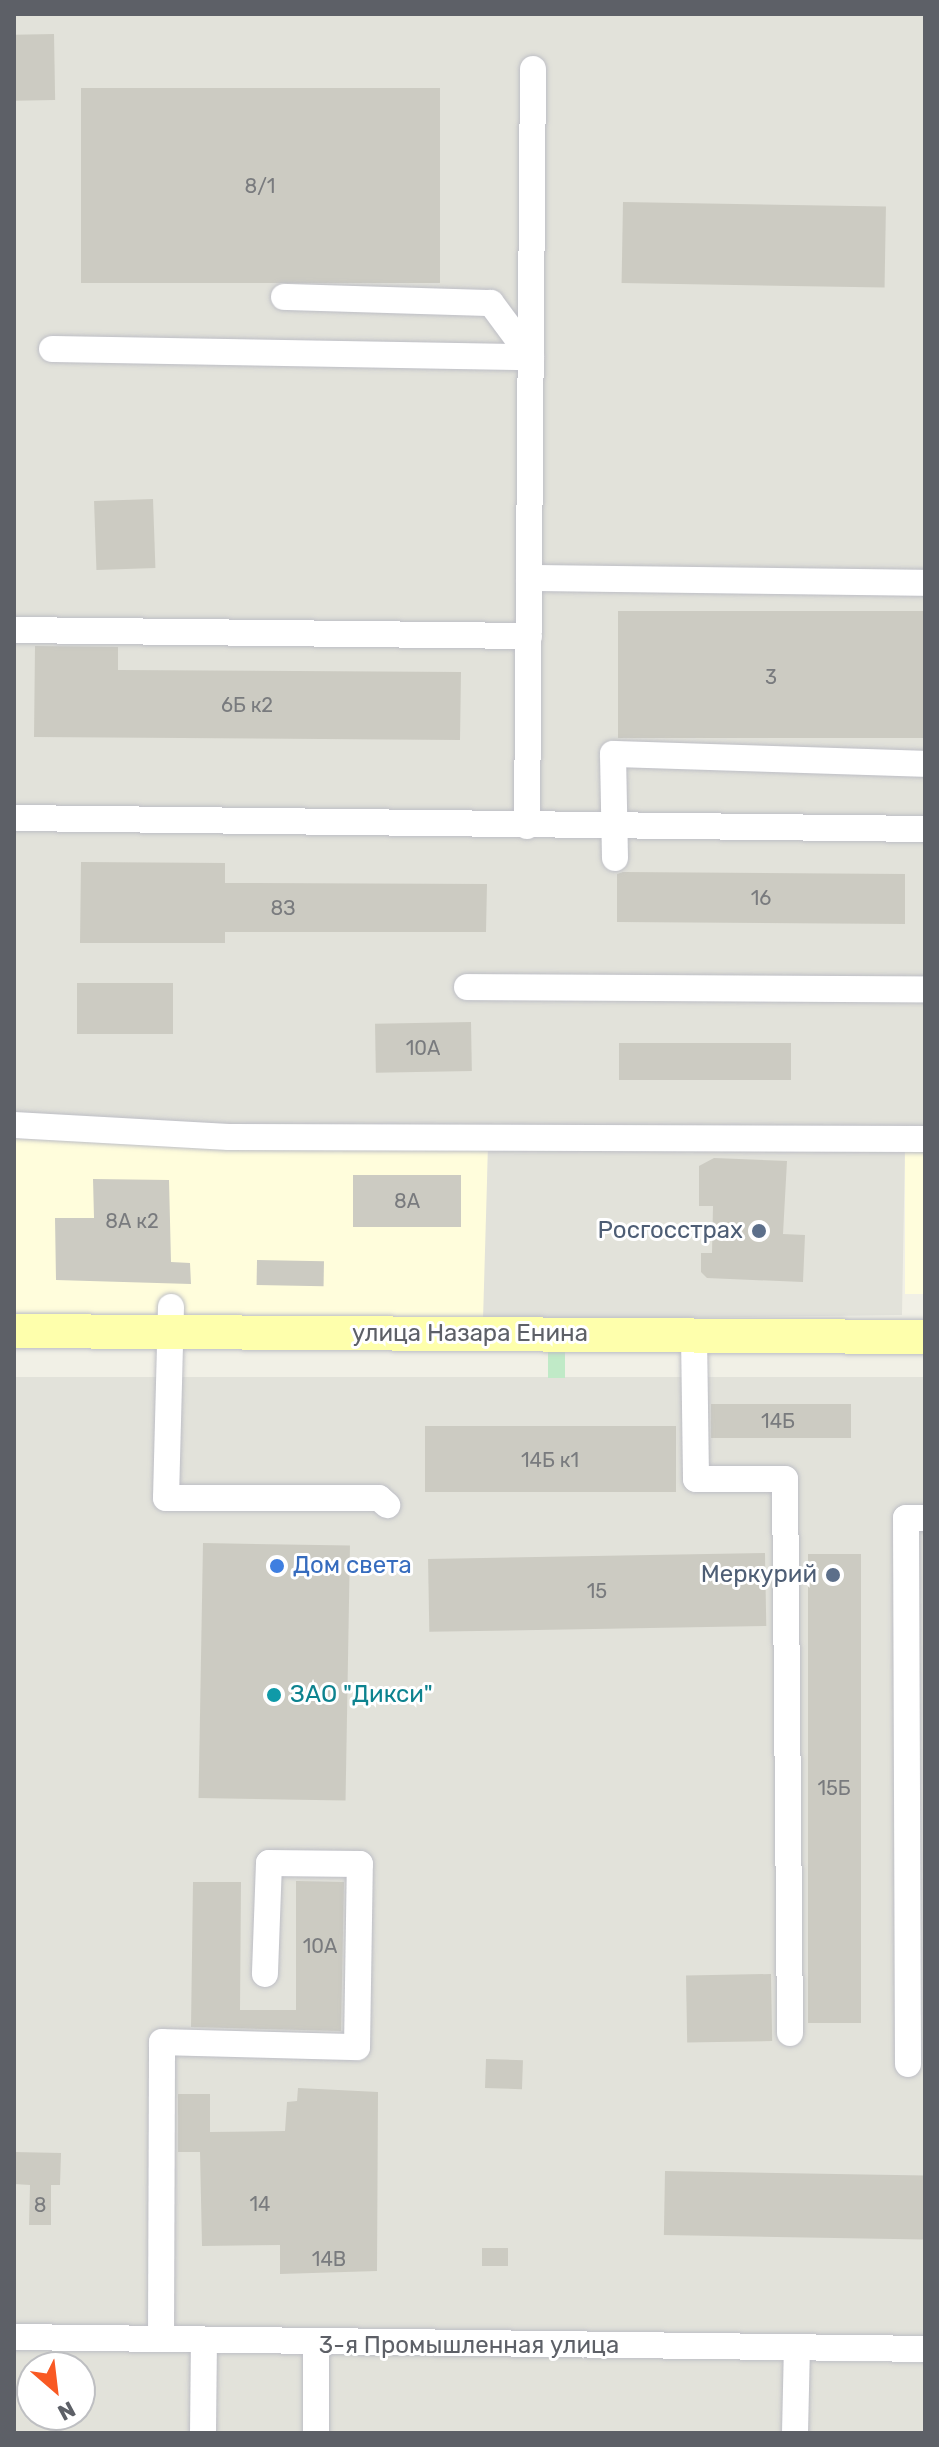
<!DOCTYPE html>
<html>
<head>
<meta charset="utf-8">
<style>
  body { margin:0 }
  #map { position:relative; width:939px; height:2447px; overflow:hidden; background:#f1f0e6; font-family:Rubik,sans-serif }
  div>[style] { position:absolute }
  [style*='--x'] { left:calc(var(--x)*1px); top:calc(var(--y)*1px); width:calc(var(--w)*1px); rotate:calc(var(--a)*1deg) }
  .commercial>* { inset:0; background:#fffddc; transform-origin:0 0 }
  .industrial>* { inset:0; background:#e2e2da; transform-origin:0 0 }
  .green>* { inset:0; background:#c0eac7; transform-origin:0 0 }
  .building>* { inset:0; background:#cccbc2; transform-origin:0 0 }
  .roads { filter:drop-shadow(0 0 2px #bdbec5) drop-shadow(0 0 2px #bdbec5) }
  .minor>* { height:26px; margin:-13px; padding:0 13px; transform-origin:13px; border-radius:13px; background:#fff }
  .major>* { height:34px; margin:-17px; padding:0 17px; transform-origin:17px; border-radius:17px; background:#feffac }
  .dots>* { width:22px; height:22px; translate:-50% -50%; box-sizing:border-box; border:4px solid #fff; border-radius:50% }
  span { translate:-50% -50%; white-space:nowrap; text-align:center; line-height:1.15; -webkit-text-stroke:6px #fff; paint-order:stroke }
  .number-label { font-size:20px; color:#797b7e }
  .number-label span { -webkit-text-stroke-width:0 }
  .service-label { font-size:24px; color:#4e5e75 }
  .right { translate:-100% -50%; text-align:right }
  .street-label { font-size:24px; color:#5d6067 }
  .shop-label { font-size:24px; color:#366cbe }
  .left { translate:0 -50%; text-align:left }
  .culture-label { font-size:24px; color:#0d838f }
  .frame { position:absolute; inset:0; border:16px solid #5d6067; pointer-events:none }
  .north { position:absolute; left:16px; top:2351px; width:80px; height:80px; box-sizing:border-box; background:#fff; border:2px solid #bebfc2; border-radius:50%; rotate:152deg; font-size:22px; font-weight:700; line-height:32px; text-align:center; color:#5d6067 }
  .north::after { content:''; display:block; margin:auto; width:28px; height:36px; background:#f95923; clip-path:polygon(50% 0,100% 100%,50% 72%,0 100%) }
</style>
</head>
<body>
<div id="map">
  <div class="commercial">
    <i style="left:14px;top:1138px;width:474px;height:179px;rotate:1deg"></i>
    <i style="left:905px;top:1146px;width:20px;height:148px"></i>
  </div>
  <div class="industrial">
    <i style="clip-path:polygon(14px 14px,925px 14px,925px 1146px,905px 1147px,902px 1315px,483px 1320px,488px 1147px,14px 1139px)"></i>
    <i style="left:925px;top:1377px;width:963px;height:911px;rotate:90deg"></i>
    <i style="clip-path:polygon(evenodd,14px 2346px,925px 2363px,925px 2433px,14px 2433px,14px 2346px,32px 2367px,80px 2367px,80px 2415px,32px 2415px,32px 2367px)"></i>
  </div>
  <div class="green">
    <i style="left:548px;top:1343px;width:17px;height:35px"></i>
  </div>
  <div class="building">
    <i style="left:54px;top:34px;width:66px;height:40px;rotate:89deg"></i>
    <i style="left:81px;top:88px;width:359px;height:195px"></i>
    <i style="left:623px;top:202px;width:263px;height:81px;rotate:1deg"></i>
    <i style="left:153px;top:499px;width:69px;height:59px;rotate:88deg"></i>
    <i style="left:618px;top:611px;width:307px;height:127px"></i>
    <i style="clip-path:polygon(35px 646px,118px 647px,118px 670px,461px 672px,460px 740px,34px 737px)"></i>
    <i style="clip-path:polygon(81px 862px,225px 863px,225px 883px,487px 884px,486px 932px,225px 932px,225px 943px,80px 943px)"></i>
    <i style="clip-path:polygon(623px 872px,905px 874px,905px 924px,617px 922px,617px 874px)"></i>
    <i style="left:77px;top:983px;width:96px;height:51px"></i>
    <i style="left:471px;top:1022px;width:49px;height:96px;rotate:89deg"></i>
    <i style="left:791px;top:1043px;width:37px;height:172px;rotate:90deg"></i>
    <i style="clip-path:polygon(714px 1158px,787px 1161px,783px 1234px,805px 1235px,803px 1282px,707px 1278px,701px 1272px,701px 1253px,712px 1253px,713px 1206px,699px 1206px,699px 1166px)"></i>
    <i style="left:461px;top:1175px;width:52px;height:108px;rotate:90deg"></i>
    <i style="clip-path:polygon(93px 1179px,169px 1180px,171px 1262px,190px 1263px,191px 1284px,56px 1280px,55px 1218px,94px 1218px)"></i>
    <i style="left:257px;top:1260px;width:67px;height:25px;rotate:1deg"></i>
    <i style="left:851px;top:1404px;width:34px;height:140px;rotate:90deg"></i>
    <i style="left:676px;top:1426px;width:66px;height:251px;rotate:90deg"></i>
    <i style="left:203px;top:1543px;width:147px;height:255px;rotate:1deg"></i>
    <i style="left:765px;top:1553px;width:73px;height:337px;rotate:89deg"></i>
    <i style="left:808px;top:1554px;width:53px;height:469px"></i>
    <i style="clip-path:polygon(296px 1881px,344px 1882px,341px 2031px,191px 2027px,193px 1882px,241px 1882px,240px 2010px,296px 2010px)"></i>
    <i style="left:771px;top:1974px;width:67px;height:85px;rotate:89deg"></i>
    <i style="left:486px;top:2059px;width:37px;height:29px;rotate:2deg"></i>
    <i style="clip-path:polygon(298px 2088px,378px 2092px,377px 2271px,280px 2274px,280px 2245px,202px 2246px,200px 2152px,178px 2152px,178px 2094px,210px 2094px,210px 2132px,285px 2131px,287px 2102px,297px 2101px)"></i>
    <i style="clip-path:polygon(14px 2152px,61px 2153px,60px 2185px,51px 2185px,51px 2225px,29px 2225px,30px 2185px,14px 2184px)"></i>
    <i style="left:665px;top:2171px;width:260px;height:64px;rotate:1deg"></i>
    <i style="left:482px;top:2248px;width:26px;height:18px"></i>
  </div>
  <div class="roads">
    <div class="minor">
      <i style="--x:284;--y:297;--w:207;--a:1.7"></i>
      <i style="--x:491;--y:303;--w:67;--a:53.5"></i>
      <i style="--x:52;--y:349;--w:479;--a:1"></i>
      <i style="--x:529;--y:578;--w:396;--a:0.7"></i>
      <i style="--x:14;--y:630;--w:515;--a:0.67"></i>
      <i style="--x:14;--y:818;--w:911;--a:0.69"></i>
      <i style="--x:527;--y:826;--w:757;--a:-89.55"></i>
      <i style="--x:615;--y:858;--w:104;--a:-91.1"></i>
      <i style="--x:613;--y:754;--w:312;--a:1.8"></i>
      <i style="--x:467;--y:987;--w:458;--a:0.3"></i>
      <i style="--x:14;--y:1125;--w:215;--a:3.2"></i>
      <i style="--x:229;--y:1137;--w:696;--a:0.16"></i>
      <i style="--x:171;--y:1307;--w:191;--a:91.5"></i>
      <i style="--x:166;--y:1498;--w:213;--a:0"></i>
      <i style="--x:379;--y:1498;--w:11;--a:41"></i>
      <i style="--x:694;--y:1335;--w:144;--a:89.2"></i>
      <i style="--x:696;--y:1479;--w:89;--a:0"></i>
      <i style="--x:785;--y:1479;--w:554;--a:89.48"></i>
      <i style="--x:908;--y:2064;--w:546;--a:-90.21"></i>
      <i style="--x:906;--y:1518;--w:19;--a:0"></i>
      <i style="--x:14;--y:2337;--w:911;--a:0.75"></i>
      <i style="--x:161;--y:2339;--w:297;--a:-89.8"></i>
      <i style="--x:162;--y:2042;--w:195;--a:1.5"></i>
      <i style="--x:357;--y:2047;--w:183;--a:-89.1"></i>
      <i style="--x:360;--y:1864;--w:91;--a:-179.4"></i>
      <i style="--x:269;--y:1863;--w:111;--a:92.1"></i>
      <i style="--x:316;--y:2345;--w:88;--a:90"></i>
      <i style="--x:203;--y:2433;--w:93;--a:-89.4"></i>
      <i style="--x:795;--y:2433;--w:85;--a:-88.7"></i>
    </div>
    <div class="major">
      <i style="--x:14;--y:1331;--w:911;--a:0.38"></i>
    </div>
  </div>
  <div class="dots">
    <i style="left:759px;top:1231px;background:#5c6f8a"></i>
    <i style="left:277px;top:1566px;background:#3f7fe0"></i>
    <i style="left:833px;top:1575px;background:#5c6f8a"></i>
    <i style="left:274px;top:1695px;background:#0f9aa8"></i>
  </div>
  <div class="number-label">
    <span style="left:260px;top:186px">8/1</span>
    <span style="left:771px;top:677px">3</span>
    <span style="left:247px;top:705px">6Б к2</span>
    <span style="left:761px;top:898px">16</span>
    <span style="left:283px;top:908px">8З</span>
    <span style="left:423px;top:1048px">10А</span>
    <span style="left:407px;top:1201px">8А</span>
    <span style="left:132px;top:1221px">8А к2</span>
    <span style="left:778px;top:1421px">14Б</span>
    <span style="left:550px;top:1460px">14Б к1</span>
    <span style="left:597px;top:1591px">15</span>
    <span style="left:834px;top:1788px">15Б</span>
    <span style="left:320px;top:1946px">10А</span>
    <span style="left:260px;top:2204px">14</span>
    <span style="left:40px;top:2205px">8</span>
    <span style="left:329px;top:2259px">14В</span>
  </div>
  <div class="service-label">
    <span class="right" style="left:743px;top:1231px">Росгосстрах</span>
    <span class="right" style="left:817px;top:1575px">Меркурий</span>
  </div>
  <div class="street-label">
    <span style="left:470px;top:1334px">улица Назара Енина</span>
    <span style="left:469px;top:2346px">3-я Промышленная улица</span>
  </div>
  <div class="shop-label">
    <span class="left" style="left:293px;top:1566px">Дом света</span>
  </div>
  <div class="culture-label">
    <span class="left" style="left:290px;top:1695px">ЗАО "Дикси"</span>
  </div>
  <div class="frame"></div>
  <div class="north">N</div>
</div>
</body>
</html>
